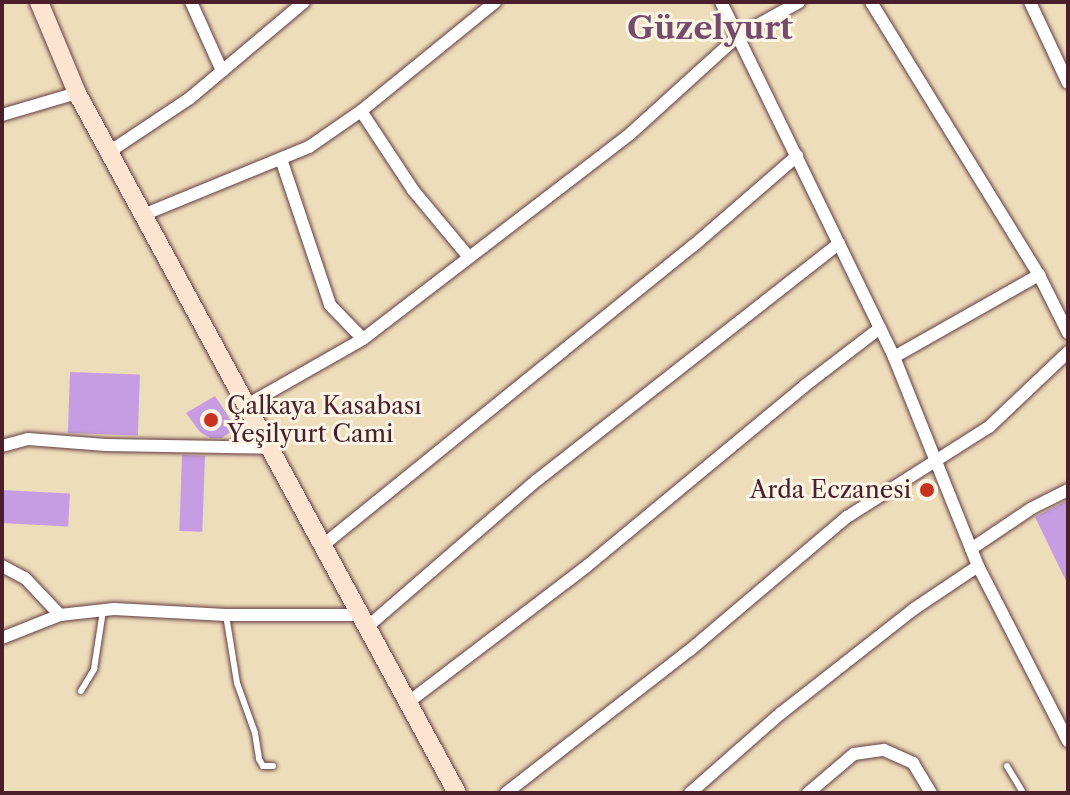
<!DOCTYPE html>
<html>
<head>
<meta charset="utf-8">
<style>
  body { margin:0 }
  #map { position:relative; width:1070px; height:795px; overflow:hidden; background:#edb; font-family:"Libre Caslon Text",serif }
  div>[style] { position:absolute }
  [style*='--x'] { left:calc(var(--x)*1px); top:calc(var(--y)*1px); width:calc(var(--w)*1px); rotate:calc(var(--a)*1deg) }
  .building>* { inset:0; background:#c69de2; transform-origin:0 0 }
  .roads { filter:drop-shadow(0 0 2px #633c41) drop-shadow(0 0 2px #633c41) }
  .service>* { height:6px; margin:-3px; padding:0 3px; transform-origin:3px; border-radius:3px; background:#fff }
  .minor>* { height:12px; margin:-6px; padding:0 6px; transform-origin:6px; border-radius:6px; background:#fff }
  .secondary>* { height:18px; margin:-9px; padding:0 9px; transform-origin:9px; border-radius:9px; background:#fde4d0 }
  .dots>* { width:22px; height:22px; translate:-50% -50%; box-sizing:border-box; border:4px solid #fcf5e5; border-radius:50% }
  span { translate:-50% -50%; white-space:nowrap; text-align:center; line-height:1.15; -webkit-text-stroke:6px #fcf5e5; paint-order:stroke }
  .poi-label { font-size:24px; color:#4a1f2b }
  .left { translate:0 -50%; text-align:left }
  .right { translate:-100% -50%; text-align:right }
  .district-label { font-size:32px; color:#754b6b; font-weight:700 }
  .frame { position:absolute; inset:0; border:4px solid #4a1f2b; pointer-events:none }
</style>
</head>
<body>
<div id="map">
  <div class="building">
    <i style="left:70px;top:372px;width:70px;height:61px;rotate:2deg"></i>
    <i style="clip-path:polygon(215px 396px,236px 428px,222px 438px,210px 438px,200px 432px,186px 413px)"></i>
    <i style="left:182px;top:455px;width:23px;height:76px;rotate:2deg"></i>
    <i style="left:2px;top:490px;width:68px;height:33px;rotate:3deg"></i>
    <i style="clip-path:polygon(1068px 500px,1068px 585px,1035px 517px)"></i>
  </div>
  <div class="roads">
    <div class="service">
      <i style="--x:226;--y:615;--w:69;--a:80.8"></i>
      <i style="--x:237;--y:683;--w:53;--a:70.2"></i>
      <i style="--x:255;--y:733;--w:26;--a:81"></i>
      <i style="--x:259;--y:759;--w:8;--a:60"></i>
      <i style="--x:263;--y:766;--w:10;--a:0"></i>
      <i style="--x:81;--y:691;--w:26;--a:-59"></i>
      <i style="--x:94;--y:669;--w:59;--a:-81.2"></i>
      <i style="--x:1007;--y:766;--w:31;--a:59"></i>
    </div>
    <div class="minor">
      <i style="--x:191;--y:2;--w:76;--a:65.8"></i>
      <i style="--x:721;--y:2;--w:395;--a:64"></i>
      <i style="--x:894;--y:357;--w:225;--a:68.1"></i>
      <i style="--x:978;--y:566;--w:197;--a:62.8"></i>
      <i style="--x:871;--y:2;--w:321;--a:58.4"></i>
      <i style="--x:1039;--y:275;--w:65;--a:63.4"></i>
      <i style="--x:1030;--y:2;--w:89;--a:64.9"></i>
      <i style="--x:361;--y:111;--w:95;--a:56.6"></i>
      <i style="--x:413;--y:190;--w:86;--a:50.2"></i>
      <i style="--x:2;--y:115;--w:78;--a:-16.3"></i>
      <i style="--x:109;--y:152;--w:97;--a:-33.7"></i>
      <i style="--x:190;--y:98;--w:149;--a:-40.1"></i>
      <i style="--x:281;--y:159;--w:154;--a:71.4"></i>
      <i style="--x:330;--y:305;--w:47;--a:45.9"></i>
      <i style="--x:143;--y:215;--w:179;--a:-22.3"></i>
      <i style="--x:309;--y:147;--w:63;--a:-34.7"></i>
      <i style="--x:361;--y:111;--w:173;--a:-39.1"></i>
      <i style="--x:894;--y:357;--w:167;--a:-29.5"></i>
      <i style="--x:247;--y:405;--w:133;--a:-29.6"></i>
      <i style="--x:363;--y:339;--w:337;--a:-37.5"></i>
      <i style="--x:630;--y:134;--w:146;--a:-42.2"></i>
      <i style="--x:738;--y:36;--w:70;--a:-29.1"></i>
      <i style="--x:2;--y:446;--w:27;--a:-15"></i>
      <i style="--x:28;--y:439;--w:78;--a:4.4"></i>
      <i style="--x:106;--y:445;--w:164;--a:1"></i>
      <i style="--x:322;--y:546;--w:477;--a:-39"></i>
      <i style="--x:693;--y:246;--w:138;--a:-40.9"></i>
      <i style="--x:971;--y:549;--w:73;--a:-33.9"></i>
      <i style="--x:1032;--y:508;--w:40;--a:-26.6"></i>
      <i style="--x:2;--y:566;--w:26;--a:28"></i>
      <i style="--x:25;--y:578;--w:51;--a:46.6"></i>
      <i style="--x:366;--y:628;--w:225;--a:-40.9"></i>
      <i style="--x:536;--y:481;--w:385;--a:-38.1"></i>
      <i style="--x:2;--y:638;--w:62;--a:-21.6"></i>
      <i style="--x:60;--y:615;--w:54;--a:-6.3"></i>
      <i style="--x:114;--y:609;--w:112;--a:3.1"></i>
      <i style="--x:226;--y:615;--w:133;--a:0"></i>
      <i style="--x:406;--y:704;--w:228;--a:-37.3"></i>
      <i style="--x:587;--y:566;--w:281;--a:-39.6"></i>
      <i style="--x:803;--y:387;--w:97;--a:-37.5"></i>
      <i style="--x:506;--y:793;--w:233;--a:-37.9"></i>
      <i style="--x:690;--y:650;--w:206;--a:-40.3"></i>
      <i style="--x:847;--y:517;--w:168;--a:-32.4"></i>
      <i style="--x:989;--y:427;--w:109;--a:-43.5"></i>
      <i style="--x:690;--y:793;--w:120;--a:-41.3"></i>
      <i style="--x:780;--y:714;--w:170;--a:-38.1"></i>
      <i style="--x:914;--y:609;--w:77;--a:-33.9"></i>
      <i style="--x:808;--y:793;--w:60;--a:-40.3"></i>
      <i style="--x:854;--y:754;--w:30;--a:-8"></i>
      <i style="--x:884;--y:750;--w:32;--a:24"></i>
      <i style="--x:913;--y:763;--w:35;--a:59"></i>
    </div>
    <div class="secondary">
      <i style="--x:39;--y:2;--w:99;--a:67.3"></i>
      <i style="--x:77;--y:93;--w:796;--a:61.5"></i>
    </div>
  </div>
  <div class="dots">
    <i style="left:211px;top:420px;background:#c8321e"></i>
    <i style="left:927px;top:490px;background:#c8321e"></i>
  </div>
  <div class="poi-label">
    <span class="left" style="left:227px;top:420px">Çalkaya Kasabası<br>Yeşilyurt Cami</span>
    <span class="right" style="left:911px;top:490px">Arda Eczanesi</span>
  </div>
  <div class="district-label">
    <span style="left:710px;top:28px">Güzelyurt</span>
  </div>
  <div class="frame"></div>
</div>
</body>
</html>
